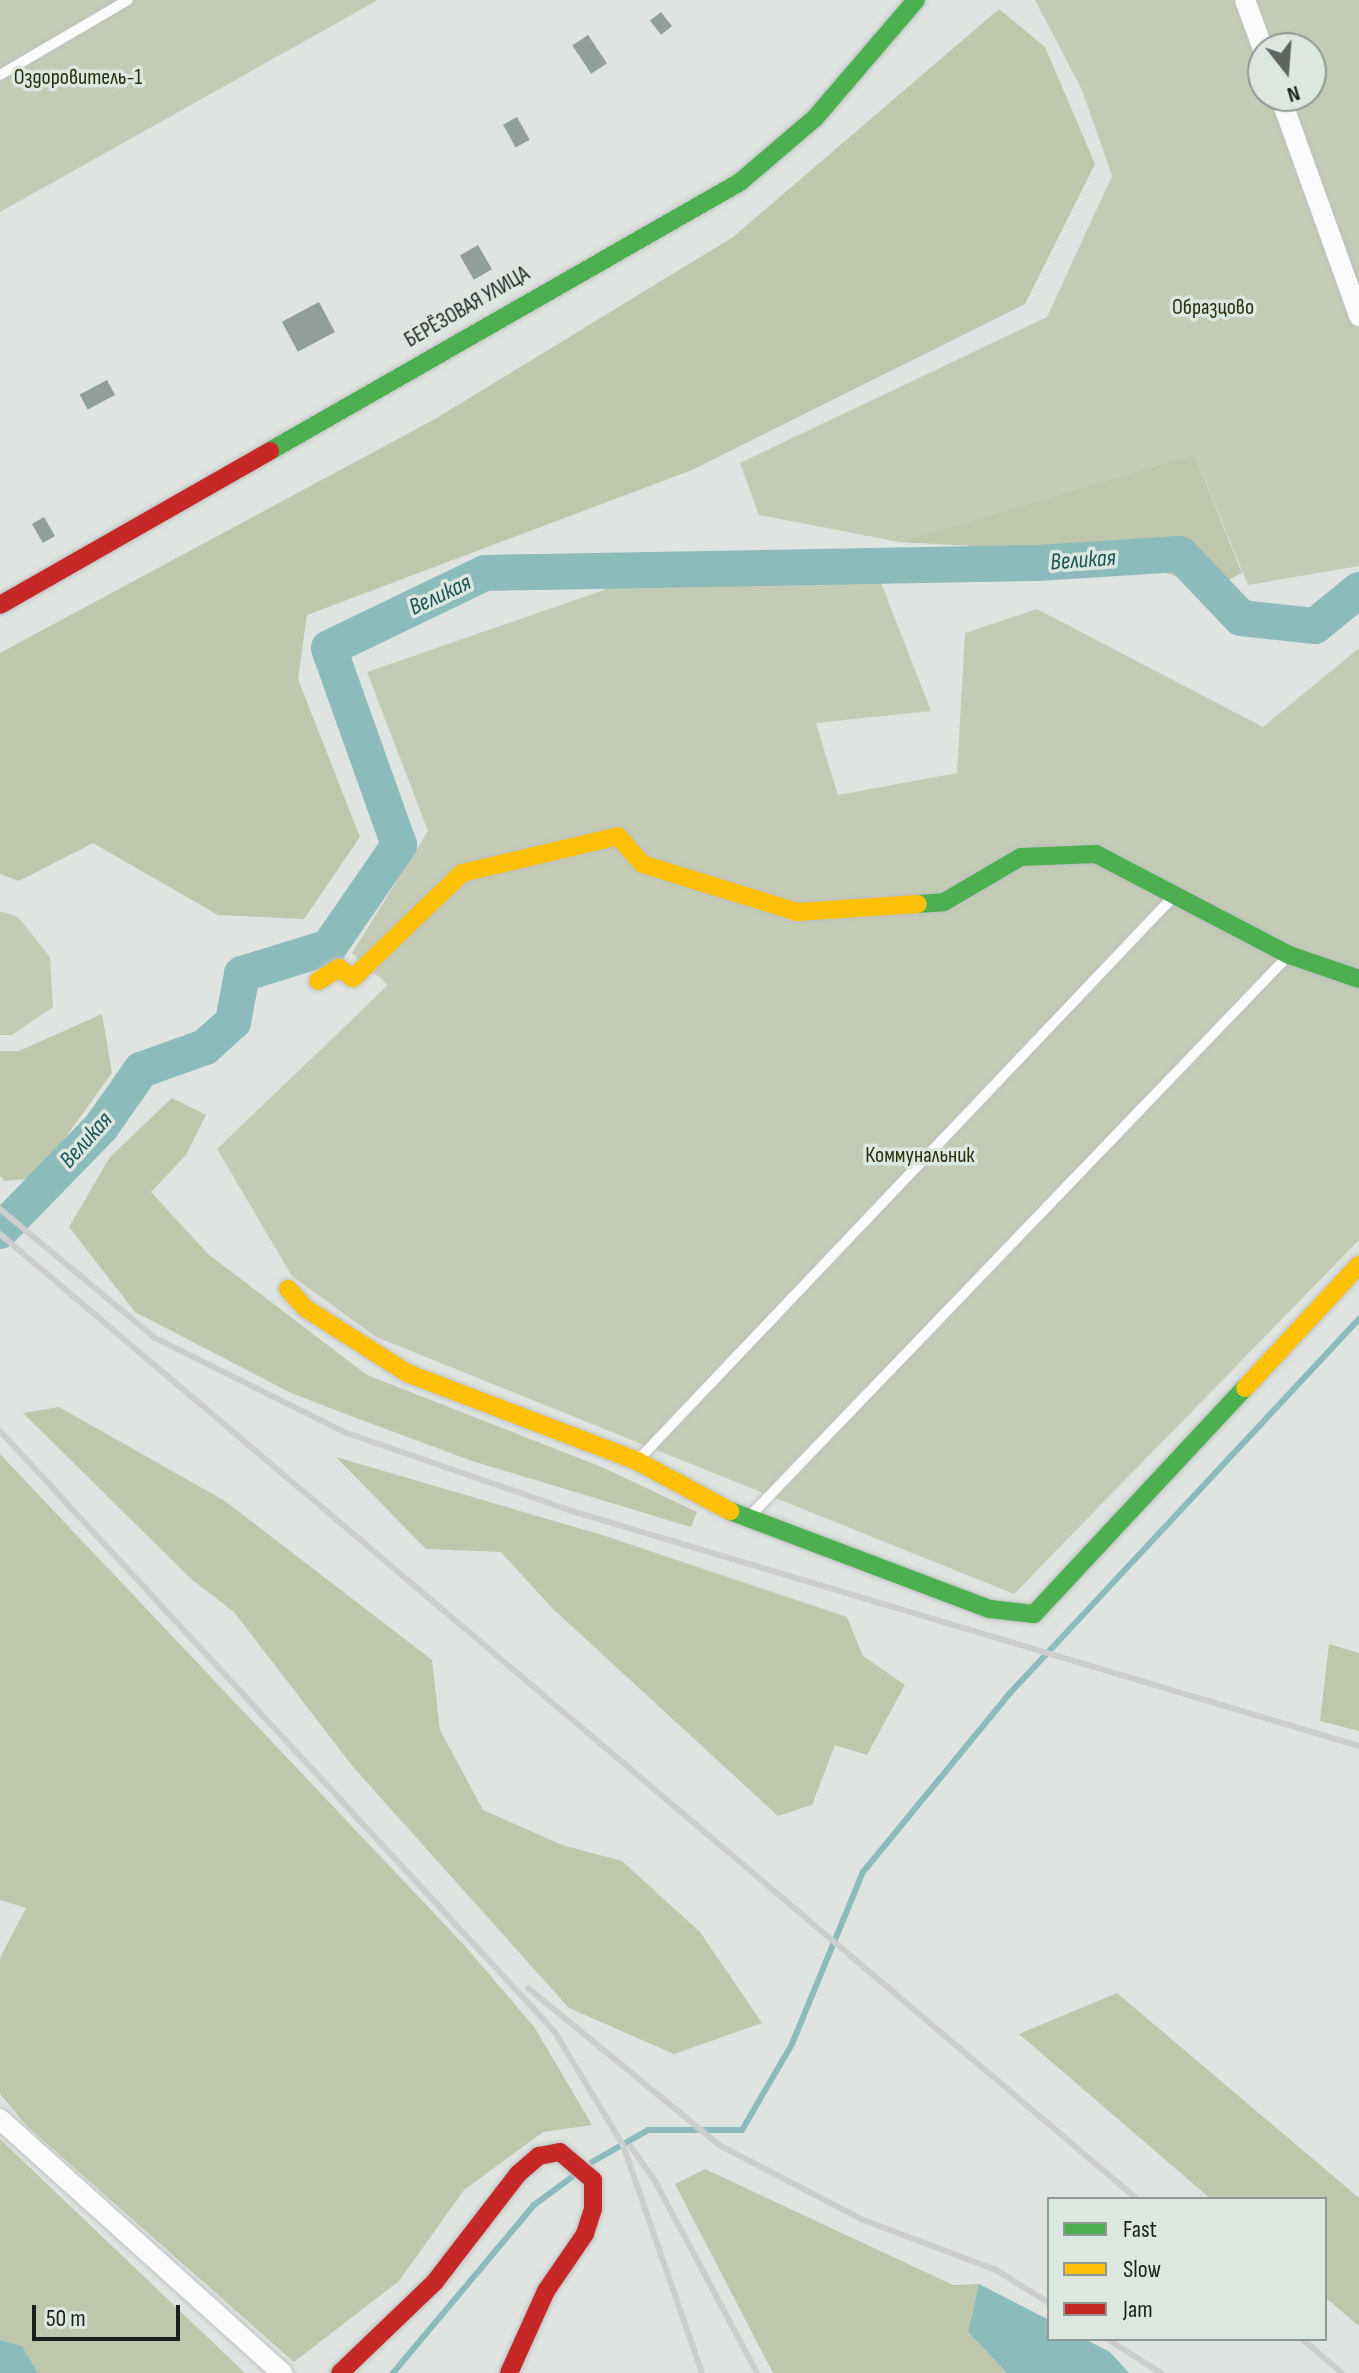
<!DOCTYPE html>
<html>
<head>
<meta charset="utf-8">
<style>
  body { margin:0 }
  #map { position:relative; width:1359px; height:2373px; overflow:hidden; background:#dfe4e1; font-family:"Sofia Sans Condensed",sans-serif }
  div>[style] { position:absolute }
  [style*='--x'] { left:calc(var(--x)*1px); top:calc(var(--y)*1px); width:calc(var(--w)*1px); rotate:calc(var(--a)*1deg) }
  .green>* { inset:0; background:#c4cbb4 }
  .forest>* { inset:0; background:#bec6ab }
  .water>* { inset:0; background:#8cbbbc }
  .stream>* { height:6px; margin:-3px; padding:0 3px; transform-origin:3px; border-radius:3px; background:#8cbbbc }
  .river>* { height:36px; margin:-18px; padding:0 18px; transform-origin:18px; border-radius:18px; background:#8cbbbc }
  .building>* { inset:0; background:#909f9b; transform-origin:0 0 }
  .roads { filter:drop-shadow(0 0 2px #bdc1bf) drop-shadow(0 0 2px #bdc1bf) }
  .lane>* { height:10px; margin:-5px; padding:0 5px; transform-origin:5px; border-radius:5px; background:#fafbfa }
  .street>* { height:20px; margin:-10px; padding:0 10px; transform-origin:10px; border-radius:10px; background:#fafbfa }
  .fast>* { height:18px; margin:-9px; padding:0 9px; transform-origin:9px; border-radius:9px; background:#4caf50 }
  .slow>* { height:18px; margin:-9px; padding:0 9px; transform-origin:9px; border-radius:9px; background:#ffc107 }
  .jam>* { height:18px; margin:-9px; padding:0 9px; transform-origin:9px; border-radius:9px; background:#c62828 }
  .rail>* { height:6px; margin:-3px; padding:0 3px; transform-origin:3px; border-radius:3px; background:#cccecd }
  span { translate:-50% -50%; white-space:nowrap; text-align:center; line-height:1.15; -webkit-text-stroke:7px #dce7e0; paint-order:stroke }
  .park-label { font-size:22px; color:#282e08 }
  .street-label { font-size:22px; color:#1b1f1c }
  .water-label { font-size:24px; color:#1b5355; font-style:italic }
  .legend { position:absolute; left:1047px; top:2197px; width:280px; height:144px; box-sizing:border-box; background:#dce7e0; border:2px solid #8f9792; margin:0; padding:10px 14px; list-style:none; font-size:24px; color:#1b1f1c }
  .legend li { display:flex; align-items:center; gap:16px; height:40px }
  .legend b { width:40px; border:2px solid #8f9792 }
  .north { position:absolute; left:1247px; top:32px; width:80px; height:80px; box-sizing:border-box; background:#dce7e0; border:2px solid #8f9792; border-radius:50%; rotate:163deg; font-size:22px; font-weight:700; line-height:32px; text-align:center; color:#1b1f1c }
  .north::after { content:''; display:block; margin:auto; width:28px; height:36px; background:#606461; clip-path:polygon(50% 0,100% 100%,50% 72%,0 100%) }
  .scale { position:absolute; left:32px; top:2305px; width:148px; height:36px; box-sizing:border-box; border:4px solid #1b1f1c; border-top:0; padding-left:10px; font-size:24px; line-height:28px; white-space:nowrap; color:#1b1f1c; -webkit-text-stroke:6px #dce7e0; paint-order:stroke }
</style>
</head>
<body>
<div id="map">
  <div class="green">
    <i style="clip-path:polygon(0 0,378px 0,0 212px)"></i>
    <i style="clip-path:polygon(evenodd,1035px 0,1359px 0,1359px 566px,1248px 585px,1194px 454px,899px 542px,759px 515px,740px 463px,1047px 317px,1112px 176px,1082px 90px,1035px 0,1263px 48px,1311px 48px,1311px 96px,1263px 96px,1263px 48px)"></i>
    <i style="clip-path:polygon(656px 572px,878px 575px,931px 711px,816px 723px,838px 795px,957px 773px,965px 633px,1037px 609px,1263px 727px,1359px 648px,1359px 1240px,1014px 1594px,376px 1337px,292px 1276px,217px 1149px,388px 985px,352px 953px,428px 831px,367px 672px)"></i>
    <i style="clip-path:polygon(0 911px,18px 917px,50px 957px,53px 1007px,12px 1035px,0 1035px)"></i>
  </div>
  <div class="forest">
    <i style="clip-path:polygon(999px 9px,1045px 47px,1095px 164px,1025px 304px,692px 470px,307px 615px,298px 679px,360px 837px,304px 919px,218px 915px,93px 843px,19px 881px,0 874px,0 653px,435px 419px,733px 237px)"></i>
    <i style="clip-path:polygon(1194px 454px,1242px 573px,1213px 588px,1154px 569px,1011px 548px,899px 542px)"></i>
    <i style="clip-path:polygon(102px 1014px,112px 1073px,36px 1178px,5px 1181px,0 1176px,0 1051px,19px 1051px)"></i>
    <i style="clip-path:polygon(172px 1098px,206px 1115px,186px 1155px,151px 1192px,208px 1254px,367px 1375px,604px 1468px,697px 1512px,691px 1527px,472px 1461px,359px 1419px,291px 1393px,135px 1312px,69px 1227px,110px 1157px)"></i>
    <i style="clip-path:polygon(59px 1407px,225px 1501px,432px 1660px,440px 1730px,483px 1810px,562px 1845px,622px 1861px,700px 1932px,762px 2023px,674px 2054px,569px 2008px,354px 1768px,234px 1612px,190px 1578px,23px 1413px)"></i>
    <i style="clip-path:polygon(0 1454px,465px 1946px,535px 2028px,592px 2125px,543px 2132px,464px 2190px,399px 2281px,294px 2362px,28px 2127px,0 2094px,0 1958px,26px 1908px,0 1900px)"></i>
    <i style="clip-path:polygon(336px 1457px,602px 1535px,847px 1617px,863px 1656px,905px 1685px,867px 1755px,835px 1745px,812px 1805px,778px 1816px,552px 1608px,501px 1552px,426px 1549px)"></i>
    <i style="clip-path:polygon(1329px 1644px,1359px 1653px,1359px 1731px,1320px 1721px)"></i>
    <i style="clip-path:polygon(1117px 1993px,1359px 2198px,1359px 2326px,1325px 2297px,1325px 2199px,1211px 2199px,1019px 2034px)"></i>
    <i style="clip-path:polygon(0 2139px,245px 2373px,38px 2373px,22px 2346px,0 2340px)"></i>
    <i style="clip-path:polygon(705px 2169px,953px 2285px,979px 2284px,968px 2332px,1007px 2373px,773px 2373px,675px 2184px)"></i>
  </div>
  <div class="water">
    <i style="clip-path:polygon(979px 2284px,1049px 2320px,1049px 2339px,1085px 2339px,1110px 2352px,1129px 2373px,1007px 2373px,968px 2332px)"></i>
    <i style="clip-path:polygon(0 2340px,22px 2346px,38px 2373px,0 2373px)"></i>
  </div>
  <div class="stream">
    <i style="--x:592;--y:2162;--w:64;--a:-29.7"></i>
    <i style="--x:648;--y:2130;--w:94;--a:0"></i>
    <i style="--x:742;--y:2130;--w:99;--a:-59.8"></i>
    <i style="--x:792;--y:2044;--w:186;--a:-67.6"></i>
    <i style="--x:863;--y:1872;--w:232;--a:-50.6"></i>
    <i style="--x:1010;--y:1693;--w:512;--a:-46.98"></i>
    <i style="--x:393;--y:2373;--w:219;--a:-50"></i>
    <i style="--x:534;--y:2205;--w:47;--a:-36.4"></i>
  </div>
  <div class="river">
    <i style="--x:0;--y:1231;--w:145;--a:-45.8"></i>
    <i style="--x:101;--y:1127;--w:70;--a:-54.9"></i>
    <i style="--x:141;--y:1070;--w:68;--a:-19.8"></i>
    <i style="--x:205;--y:1047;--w:38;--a:-42"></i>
    <i style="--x:233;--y:1022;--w:49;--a:-79.4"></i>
    <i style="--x:242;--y:974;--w:91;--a:-17.2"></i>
    <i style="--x:329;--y:947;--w:124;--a:-55.5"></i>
    <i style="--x:399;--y:845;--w:209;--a:-109.6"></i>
    <i style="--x:329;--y:648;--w:173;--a:-25.7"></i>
    <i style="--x:485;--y:573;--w:553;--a:-1.04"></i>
    <i style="--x:1038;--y:563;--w:142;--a:-3.6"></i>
    <i style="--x:1180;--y:554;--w:88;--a:46.4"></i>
    <i style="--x:1241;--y:618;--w:74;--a:6.2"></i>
    <i style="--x:1315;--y:626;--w:57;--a:-39.3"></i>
  </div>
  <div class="building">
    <i style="left:661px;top:12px;width:18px;height:14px;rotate:52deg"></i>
    <i style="left:588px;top:35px;width:34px;height:19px;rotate:56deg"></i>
    <i style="left:517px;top:117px;width:26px;height:16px;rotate:61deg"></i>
    <i style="left:478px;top:245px;width:28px;height:21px;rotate:60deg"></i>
    <i style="left:319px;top:302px;width:34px;height:42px;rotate:62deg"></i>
    <i style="left:107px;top:380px;width:17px;height:31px;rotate:62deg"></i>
    <i style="left:44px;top:517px;width:22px;height:14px;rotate:60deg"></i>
  </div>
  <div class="roads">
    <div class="lane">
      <i style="--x:0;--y:75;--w:148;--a:-30.4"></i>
      <i style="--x:638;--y:1460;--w:775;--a:-46.46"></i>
      <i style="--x:747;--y:1519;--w:781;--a:-46.14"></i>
    </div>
    <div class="street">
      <i style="--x:1245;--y:0;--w:52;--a:69.8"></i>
      <i style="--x:1280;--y:96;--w:234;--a:70.2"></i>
      <i style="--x:0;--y:2119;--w:380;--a:42"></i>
    </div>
    <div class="fast">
      <i style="--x:270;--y:451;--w:542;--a:-29.78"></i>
      <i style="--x:740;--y:182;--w:99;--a:-40.5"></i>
      <i style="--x:815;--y:118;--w:155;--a:-49.4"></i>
      <i style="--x:918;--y:904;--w:26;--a:-4"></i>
      <i style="--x:944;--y:902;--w:89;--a:-30.3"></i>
      <i style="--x:1021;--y:857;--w:75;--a:-2.3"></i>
      <i style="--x:1096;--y:854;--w:218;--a:27.6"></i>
      <i style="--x:1289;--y:955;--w:74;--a:18.9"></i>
      <i style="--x:730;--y:1511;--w:278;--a:20.7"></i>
      <i style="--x:990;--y:1609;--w:44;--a:6.5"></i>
      <i style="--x:1034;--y:1614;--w:309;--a:-47"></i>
    </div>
    <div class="slow">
      <i style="--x:318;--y:981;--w:25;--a:-32"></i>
      <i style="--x:339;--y:968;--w:17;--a:36"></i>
      <i style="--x:353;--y:978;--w:151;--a:-43.9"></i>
      <i style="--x:462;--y:873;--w:160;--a:-13.3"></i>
      <i style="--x:618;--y:836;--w:37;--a:49"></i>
      <i style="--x:642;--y:864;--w:162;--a:17.2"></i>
      <i style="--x:797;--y:912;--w:121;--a:-3.8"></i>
      <i style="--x:288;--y:1289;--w:25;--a:48"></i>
      <i style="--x:305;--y:1308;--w:121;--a:32.5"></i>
      <i style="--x:407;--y:1373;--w:246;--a:20.9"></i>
      <i style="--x:637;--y:1461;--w:106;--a:28.3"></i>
      <i style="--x:1245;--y:1388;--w:168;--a:-47.2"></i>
    </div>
    <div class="jam">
      <i style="--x:0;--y:605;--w:311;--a:-29.7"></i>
      <i style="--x:340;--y:2373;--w:130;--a:-43.8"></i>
      <i style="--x:434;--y:2283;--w:138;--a:-52.4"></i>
      <i style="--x:518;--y:2174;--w:28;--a:-41"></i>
      <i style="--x:539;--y:2156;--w:21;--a:-11"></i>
      <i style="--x:560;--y:2152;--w:43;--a:40.3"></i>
      <i style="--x:593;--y:2180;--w:29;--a:90"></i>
      <i style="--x:593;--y:2209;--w:26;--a:108"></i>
      <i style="--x:585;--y:2234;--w:69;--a:124.4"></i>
      <i style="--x:546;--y:2291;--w:90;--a:114.3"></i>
    </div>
  </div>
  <div class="rail">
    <i style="--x:0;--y:1209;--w:202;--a:39.8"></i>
    <i style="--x:155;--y:1338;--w:211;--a:26.4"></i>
    <i style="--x:344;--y:1432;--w:244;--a:19.1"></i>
    <i style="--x:575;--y:1512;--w:818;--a:16.62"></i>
    <i style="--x:0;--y:1234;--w:1491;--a:40.32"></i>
    <i style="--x:0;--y:1431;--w:817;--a:47.28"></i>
    <i style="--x:554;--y:2031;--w:133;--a:58.8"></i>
    <i style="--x:623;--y:2145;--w:241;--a:70.9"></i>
    <i style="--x:528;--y:1988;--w:247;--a:39.4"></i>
    <i style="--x:719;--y:2145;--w:160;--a:27.5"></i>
    <i style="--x:861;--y:2219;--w:144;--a:20.7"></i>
    <i style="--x:996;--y:2270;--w:62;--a:31.9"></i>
    <i style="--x:631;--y:2147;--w:42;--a:54.8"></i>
    <i style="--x:655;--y:2181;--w:217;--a:62"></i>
    <i style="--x:1107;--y:2339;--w:64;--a:32.2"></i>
    <i style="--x:1302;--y:2339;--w:52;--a:40.4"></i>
  </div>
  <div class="park-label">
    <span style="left:78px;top:78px">Оздоровитель-1</span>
    <span style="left:1213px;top:308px">Образцово</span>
    <span style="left:920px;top:1156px">Коммунальник</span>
  </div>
  <div class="street-label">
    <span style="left:467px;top:307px;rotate:-30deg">БЕРЁЗОВАЯ УЛИЦА</span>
  </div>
  <div class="water-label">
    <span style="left:1083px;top:560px;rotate:-4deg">Великая</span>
    <span style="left:440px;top:595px;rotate:-25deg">Великая</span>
    <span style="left:86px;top:1140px;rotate:-48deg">Великая</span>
  </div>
  <ul class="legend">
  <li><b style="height:10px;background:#4caf50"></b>Fast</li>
  <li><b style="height:10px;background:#ffc107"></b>Slow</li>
  <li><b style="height:10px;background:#c62828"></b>Jam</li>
  </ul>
  <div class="north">N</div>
  <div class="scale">50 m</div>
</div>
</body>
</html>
